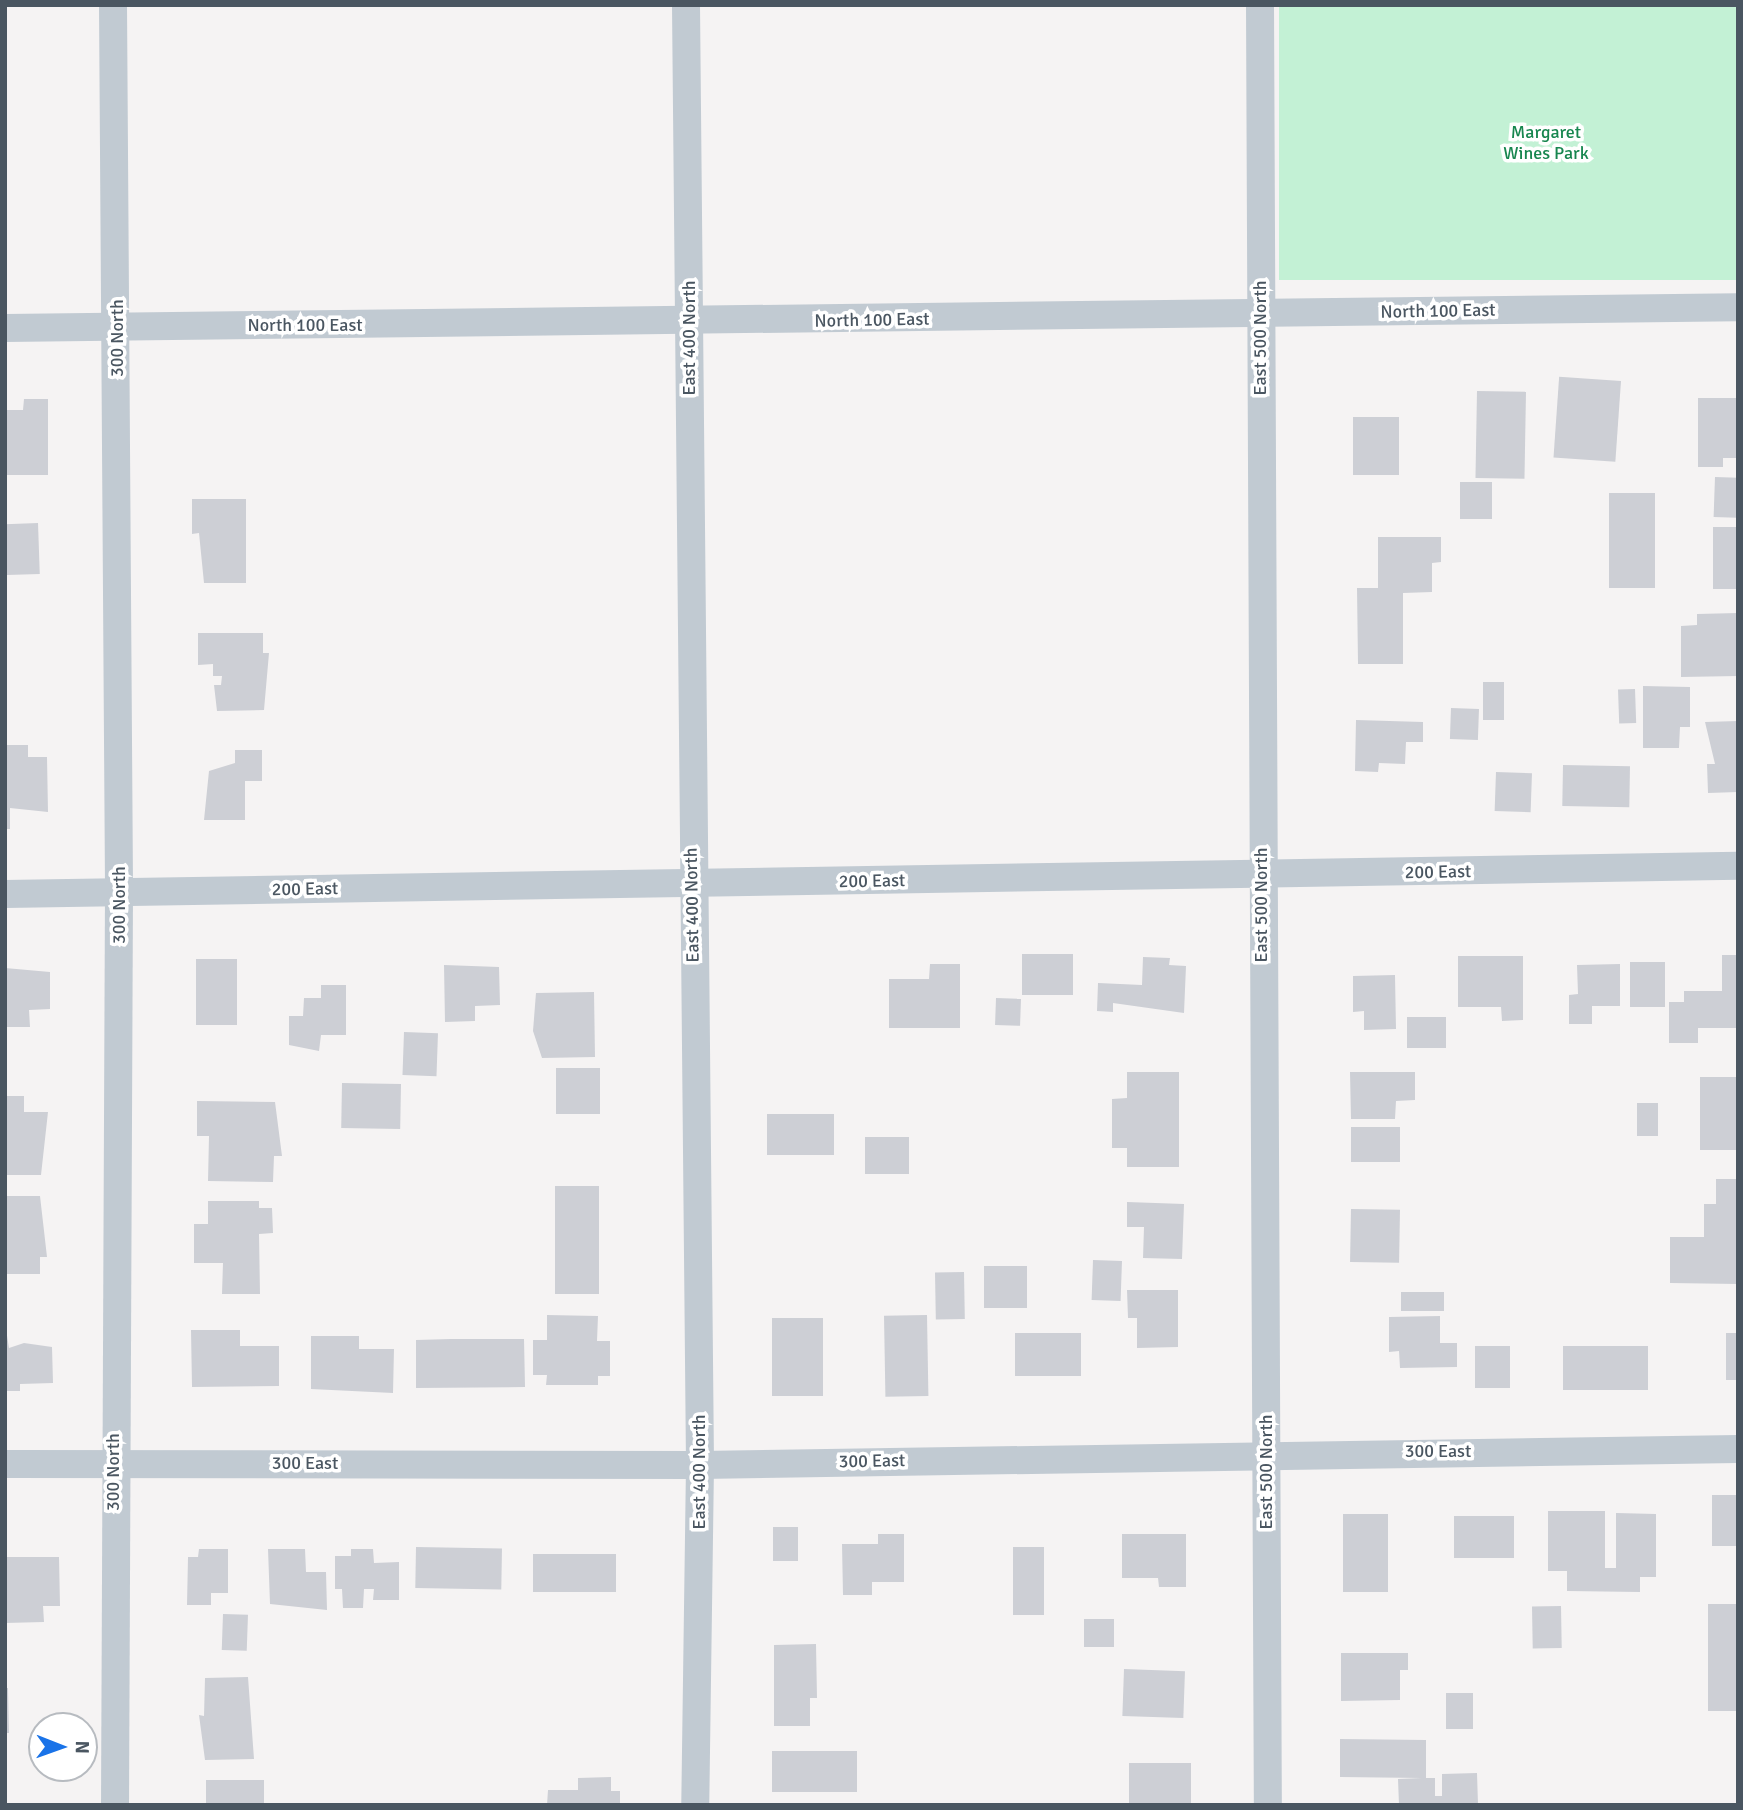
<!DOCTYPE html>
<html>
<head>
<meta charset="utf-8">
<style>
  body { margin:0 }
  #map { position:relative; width:1743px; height:1810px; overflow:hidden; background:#f5f3f3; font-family:Signika,sans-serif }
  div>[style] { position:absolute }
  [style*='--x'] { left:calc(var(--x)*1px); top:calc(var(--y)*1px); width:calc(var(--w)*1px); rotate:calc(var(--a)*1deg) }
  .green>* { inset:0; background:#c3f1d5; transform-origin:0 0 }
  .building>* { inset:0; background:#cdcfd5; transform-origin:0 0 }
  .street>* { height:28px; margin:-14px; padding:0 14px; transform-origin:14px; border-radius:14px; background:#c1cad2 }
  span { translate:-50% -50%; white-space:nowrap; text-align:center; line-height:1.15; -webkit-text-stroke:7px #fff; paint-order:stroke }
  .park-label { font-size:18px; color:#17864f }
  .street-label { font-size:18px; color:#4a5661 }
  .frame { position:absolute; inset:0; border:7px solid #4a5661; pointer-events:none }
  .north { position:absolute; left:28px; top:1712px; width:70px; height:70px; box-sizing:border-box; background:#fff; border:2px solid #b7bbc0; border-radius:50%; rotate:91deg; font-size:19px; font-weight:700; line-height:28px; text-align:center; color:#4a5661 }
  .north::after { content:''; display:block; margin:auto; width:24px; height:32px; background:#1a73e8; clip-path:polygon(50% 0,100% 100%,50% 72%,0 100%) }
</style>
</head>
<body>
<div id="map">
  <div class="green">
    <i style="left:1279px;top:5px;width:459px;height:275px"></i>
  </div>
  <div class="building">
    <i style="left:1621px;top:381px;width:81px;height:62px;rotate:94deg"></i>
    <i style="left:1477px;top:391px;width:49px;height:87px;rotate:1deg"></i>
    <i style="clip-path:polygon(1698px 398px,1738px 398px,1738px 458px,1723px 458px,1723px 467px,1698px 467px)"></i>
    <i style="clip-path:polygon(24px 399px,48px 399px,48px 475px,6px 475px,6px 410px,23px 410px)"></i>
    <i style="left:1353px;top:417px;width:46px;height:58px"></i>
    <i style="left:1715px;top:477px;width:23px;height:40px;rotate:2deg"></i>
    <i style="left:1460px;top:482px;width:32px;height:37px"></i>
    <i style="left:1609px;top:493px;width:46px;height:95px"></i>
    <i style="clip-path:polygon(192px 499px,246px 499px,246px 583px,204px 583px,199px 533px,192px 534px)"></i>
    <i style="left:38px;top:523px;width:51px;height:33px;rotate:88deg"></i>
    <i style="left:1713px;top:527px;width:25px;height:62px"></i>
    <i style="clip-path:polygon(1378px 537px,1441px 537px,1441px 562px,1432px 563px,1432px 592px,1403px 593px,1403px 664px,1358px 664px,1357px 588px,1378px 588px)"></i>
    <i style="clip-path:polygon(1738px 613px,1738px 676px,1681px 677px,1681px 626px,1697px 625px,1697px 614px)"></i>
    <i style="clip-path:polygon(198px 633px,263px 633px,263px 653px,269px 653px,264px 710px,217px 711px,214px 685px,221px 685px,222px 676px,213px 676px,213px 664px,198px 665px)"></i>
    <i style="left:1483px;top:682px;width:21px;height:38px"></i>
    <i style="clip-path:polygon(1643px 686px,1690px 687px,1690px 727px,1680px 727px,1679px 748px,1643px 748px)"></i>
    <i style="left:1635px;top:689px;width:34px;height:17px;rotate:88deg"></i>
    <i style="left:1451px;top:708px;width:28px;height:31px;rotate:2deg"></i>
    <i style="clip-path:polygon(1356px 720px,1423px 722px,1423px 742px,1406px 742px,1405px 764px,1379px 763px,1378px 772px,1355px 771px)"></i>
    <i style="clip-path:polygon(1738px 721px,1738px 792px,1708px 793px,1707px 764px,1715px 764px,1705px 722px)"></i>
    <i style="clip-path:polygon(5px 745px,28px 745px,28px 757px,47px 757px,48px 812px,10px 808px,10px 829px,5px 829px)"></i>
    <i style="clip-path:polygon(235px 750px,262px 750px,262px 781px,245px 781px,245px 820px,204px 820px,209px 771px,235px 763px)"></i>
    <i style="left:1563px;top:765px;width:67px;height:41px;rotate:1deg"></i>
    <i style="left:1496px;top:772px;width:36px;height:39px;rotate:2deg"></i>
    <i style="left:1022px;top:954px;width:51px;height:41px"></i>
    <i style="clip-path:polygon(1722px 955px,1738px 955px,1738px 1028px,1698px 1028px,1698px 1043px,1669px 1043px,1669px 1002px,1684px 1002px,1684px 991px,1722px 991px)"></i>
    <i style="clip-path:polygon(1458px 956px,1523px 956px,1523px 1020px,1502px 1021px,1501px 1007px,1458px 1007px)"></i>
    <i style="clip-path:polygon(1143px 957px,1170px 958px,1169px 965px,1186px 966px,1184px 1013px,1113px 1003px,1113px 1012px,1097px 1011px,1098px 983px,1142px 985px)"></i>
    <i style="left:196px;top:959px;width:41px;height:66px"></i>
    <i style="left:1630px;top:962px;width:35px;height:45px"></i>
    <i style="clip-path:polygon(930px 964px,960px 964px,960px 1028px,889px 1028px,889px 979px,929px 979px)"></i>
    <i style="clip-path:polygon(1620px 964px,1620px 1006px,1592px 1006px,1592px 1024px,1569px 1024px,1569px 995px,1578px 994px,1577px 965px)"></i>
    <i style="clip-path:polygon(444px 965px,499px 967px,500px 1005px,475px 1006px,475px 1021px,445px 1022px)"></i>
    <i style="clip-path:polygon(5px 968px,50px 972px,50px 1009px,29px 1010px,30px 1027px,5px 1027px)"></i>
    <i style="clip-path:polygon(1395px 975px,1396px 1029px,1364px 1030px,1364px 1011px,1353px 1012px,1353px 976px)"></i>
    <i style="clip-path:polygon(321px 985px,346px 985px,346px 1035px,321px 1035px,319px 1051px,289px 1045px,289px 1016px,303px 1016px,304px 998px,321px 998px)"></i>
    <i style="clip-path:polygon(594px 992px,595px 1057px,542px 1058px,533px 1031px,536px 993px)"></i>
    <i style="left:996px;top:998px;width:25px;height:27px;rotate:2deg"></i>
    <i style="left:1407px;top:1017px;width:39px;height:31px"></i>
    <i style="left:404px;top:1032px;width:34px;height:43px;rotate:2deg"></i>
    <i style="left:556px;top:1068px;width:44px;height:46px"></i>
    <i style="clip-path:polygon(1127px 1072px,1179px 1072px,1179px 1167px,1127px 1167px,1127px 1148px,1112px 1148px,1112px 1099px,1127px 1098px)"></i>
    <i style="clip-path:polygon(1350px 1072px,1415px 1072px,1415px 1100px,1396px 1101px,1395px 1119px,1351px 1119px)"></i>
    <i style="left:1700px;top:1077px;width:38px;height:73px"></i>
    <i style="left:342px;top:1083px;width:59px;height:45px;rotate:1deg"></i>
    <i style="clip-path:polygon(5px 1096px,24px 1096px,24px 1112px,48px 1112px,41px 1175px,5px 1175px)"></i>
    <i style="clip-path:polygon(197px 1101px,275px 1102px,282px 1156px,274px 1156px,273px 1182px,208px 1181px,209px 1136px,197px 1136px)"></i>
    <i style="left:1637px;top:1103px;width:21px;height:33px"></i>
    <i style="left:767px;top:1114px;width:67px;height:41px"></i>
    <i style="left:1351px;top:1127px;width:49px;height:35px"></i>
    <i style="left:865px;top:1137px;width:44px;height:37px"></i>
    <i style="clip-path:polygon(1716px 1179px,1738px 1179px,1738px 1284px,1670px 1283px,1670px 1237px,1704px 1237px,1704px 1204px,1716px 1204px)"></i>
    <i style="left:555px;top:1186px;width:44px;height:108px"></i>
    <i style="clip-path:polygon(5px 1196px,40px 1196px,47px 1257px,40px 1257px,40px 1274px,6px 1274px)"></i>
    <i style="clip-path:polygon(208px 1201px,259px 1201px,259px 1208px,272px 1208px,273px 1233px,259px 1234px,260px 1294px,222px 1294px,223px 1263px,194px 1263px,194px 1224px,208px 1224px)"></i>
    <i style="clip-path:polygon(1127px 1202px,1184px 1204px,1182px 1259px,1143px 1258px,1144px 1227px,1127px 1227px)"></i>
    <i style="left:1351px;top:1209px;width:49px;height:53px;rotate:1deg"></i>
    <i style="left:1093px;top:1260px;width:29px;height:40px;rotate:2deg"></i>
    <i style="left:984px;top:1266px;width:43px;height:42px"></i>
    <i style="left:964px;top:1272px;width:47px;height:29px;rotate:89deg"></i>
    <i style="clip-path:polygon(1127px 1290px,1178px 1290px,1178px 1347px,1137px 1348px,1137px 1318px,1128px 1318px)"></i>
    <i style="left:1444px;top:1292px;width:19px;height:43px;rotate:90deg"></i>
    <i style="clip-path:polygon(547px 1315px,598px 1316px,597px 1341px,610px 1341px,610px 1376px,598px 1376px,598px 1385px,546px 1385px,547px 1375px,533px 1375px,533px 1340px,547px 1340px)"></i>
    <i style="left:927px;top:1315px;width:81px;height:43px;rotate:89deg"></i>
    <i style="clip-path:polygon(1440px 1316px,1440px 1343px,1457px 1343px,1457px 1367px,1400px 1368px,1399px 1351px,1389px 1352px,1389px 1317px)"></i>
    <i style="left:772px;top:1318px;width:51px;height:78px"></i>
    <i style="clip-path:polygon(5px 1323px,9px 1348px,24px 1343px,52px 1347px,53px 1383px,20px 1384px,20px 1391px,5px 1391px)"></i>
    <i style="clip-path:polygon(191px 1330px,240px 1330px,240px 1346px,279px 1346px,279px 1386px,192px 1387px)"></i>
    <i style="left:1015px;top:1333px;width:66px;height:43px"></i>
    <i style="left:1726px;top:1333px;width:12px;height:47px"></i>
    <i style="clip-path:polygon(311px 1336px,359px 1336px,359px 1349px,394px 1349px,393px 1393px,311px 1389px)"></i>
    <i style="clip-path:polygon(451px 1339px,524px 1339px,525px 1387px,416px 1388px,416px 1340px)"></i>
    <i style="left:1475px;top:1346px;width:35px;height:42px"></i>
    <i style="left:1563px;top:1346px;width:85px;height:44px"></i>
    <i style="left:1712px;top:1495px;width:26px;height:51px"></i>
    <i style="clip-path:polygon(1548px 1511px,1605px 1511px,1605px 1568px,1616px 1568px,1616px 1513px,1656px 1514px,1656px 1577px,1640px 1577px,1640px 1592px,1567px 1591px,1567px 1571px,1548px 1571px)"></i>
    <i style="left:1388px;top:1514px;width:78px;height:45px;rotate:90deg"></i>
    <i style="left:1454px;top:1516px;width:60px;height:42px"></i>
    <i style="left:773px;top:1527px;width:25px;height:34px"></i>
    <i style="clip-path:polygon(878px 1534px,904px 1534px,904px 1582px,872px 1582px,872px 1595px,843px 1595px,842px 1544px,878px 1544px)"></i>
    <i style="clip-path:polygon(1122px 1534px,1186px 1534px,1186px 1587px,1159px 1587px,1158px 1578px,1122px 1578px)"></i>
    <i style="left:416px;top:1547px;width:86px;height:41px;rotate:1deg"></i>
    <i style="left:1013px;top:1547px;width:31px;height:68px"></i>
    <i style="clip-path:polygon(199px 1549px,228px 1549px,228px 1593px,211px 1593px,211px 1605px,187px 1605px,188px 1557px,198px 1557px)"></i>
    <i style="clip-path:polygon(268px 1549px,305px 1549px,306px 1572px,326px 1572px,327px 1610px,270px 1604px)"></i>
    <i style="clip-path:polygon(351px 1549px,373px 1549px,374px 1563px,399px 1562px,399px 1600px,373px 1600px,374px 1589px,364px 1589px,363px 1608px,343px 1608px,342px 1589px,335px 1589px,335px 1556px,351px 1556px)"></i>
    <i style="left:533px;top:1554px;width:83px;height:38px"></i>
    <i style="clip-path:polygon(5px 1557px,59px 1557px,60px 1606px,43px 1606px,44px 1622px,5px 1623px)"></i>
    <i style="left:1708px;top:1604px;width:30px;height:107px"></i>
    <i style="left:1561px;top:1606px;width:42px;height:29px;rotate:89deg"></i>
    <i style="left:223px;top:1614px;width:25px;height:36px;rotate:2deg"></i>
    <i style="left:1084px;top:1619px;width:30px;height:28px"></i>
    <i style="clip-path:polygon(816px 1644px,817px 1698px,810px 1698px,810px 1726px,774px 1726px,774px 1645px)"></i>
    <i style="clip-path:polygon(1341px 1653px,1408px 1653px,1408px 1670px,1400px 1670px,1400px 1700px,1341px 1701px)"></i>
    <i style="left:1124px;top:1669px;width:61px;height:47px;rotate:2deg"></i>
    <i style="clip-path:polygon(248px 1677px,254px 1759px,205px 1760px,199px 1715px,204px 1716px,205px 1678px)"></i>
    <i style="clip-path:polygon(5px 1688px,8px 1688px,9px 1733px,5px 1733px)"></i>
    <i style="left:1446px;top:1693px;width:27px;height:36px"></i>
    <i style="clip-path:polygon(1340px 1739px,1426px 1740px,1426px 1778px,1435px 1778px,1435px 1796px,1442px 1796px,1442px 1774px,1477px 1773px,1478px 1804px,1399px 1805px,1398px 1779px,1422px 1778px,1340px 1777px)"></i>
    <i style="left:772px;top:1751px;width:85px;height:41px"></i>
    <i style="left:1129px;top:1763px;width:62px;height:42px"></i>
    <i style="clip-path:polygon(611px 1777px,611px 1791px,620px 1791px,620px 1805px,547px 1805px,548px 1790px,578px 1790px,578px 1778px)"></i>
    <i style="left:206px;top:1780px;width:58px;height:25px"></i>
  </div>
  <div class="street">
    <i style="--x:113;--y:5;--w:886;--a:89.61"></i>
    <i style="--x:119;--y:891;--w:914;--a:90.25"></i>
    <i style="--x:686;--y:5;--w:1460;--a:89.45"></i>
    <i style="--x:700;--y:1465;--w:340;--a:90.8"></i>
    <i style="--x:1260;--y:5;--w:1800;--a:89.75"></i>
    <i style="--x:5;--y:328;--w:1733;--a:-0.69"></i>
    <i style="--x:5;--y:894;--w:1733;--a:-0.93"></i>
    <i style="--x:5;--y:1464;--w:695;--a:0.08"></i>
    <i style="--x:700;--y:1465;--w:1038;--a:-0.88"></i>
  </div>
  <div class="park-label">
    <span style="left:1546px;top:143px">Margaret<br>Wines Park</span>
  </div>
  <div class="street-label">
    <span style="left:1438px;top:311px;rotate:-1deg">North 100 East</span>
    <span style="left:872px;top:320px;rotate:-1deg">North 100 East</span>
    <span style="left:305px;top:325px">North 100 East</span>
    <span style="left:117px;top:338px;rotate:-90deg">300 North</span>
    <span style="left:689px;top:338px;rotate:-90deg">East 400 North</span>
    <span style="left:1260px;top:338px;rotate:-90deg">East 500 North</span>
    <span style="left:1438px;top:872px;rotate:-1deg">200 East</span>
    <span style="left:872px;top:881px;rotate:-1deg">200 East</span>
    <span style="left:305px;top:889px;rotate:-1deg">200 East</span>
    <span style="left:119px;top:905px;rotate:-90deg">300 North</span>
    <span style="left:692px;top:905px;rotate:-91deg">East 400 North</span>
    <span style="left:1261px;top:905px;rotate:-90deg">East 500 North</span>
    <span style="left:1438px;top:1451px">300 East</span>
    <span style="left:872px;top:1461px;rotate:-1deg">300 East</span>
    <span style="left:305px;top:1463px">300 East</span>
    <span style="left:113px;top:1472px;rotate:-90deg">300 North</span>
    <span style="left:699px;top:1472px;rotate:-90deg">East 400 North</span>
    <span style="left:1266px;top:1472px;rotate:-90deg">East 500 North</span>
  </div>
  <div class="frame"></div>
  <div class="north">N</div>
</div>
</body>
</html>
